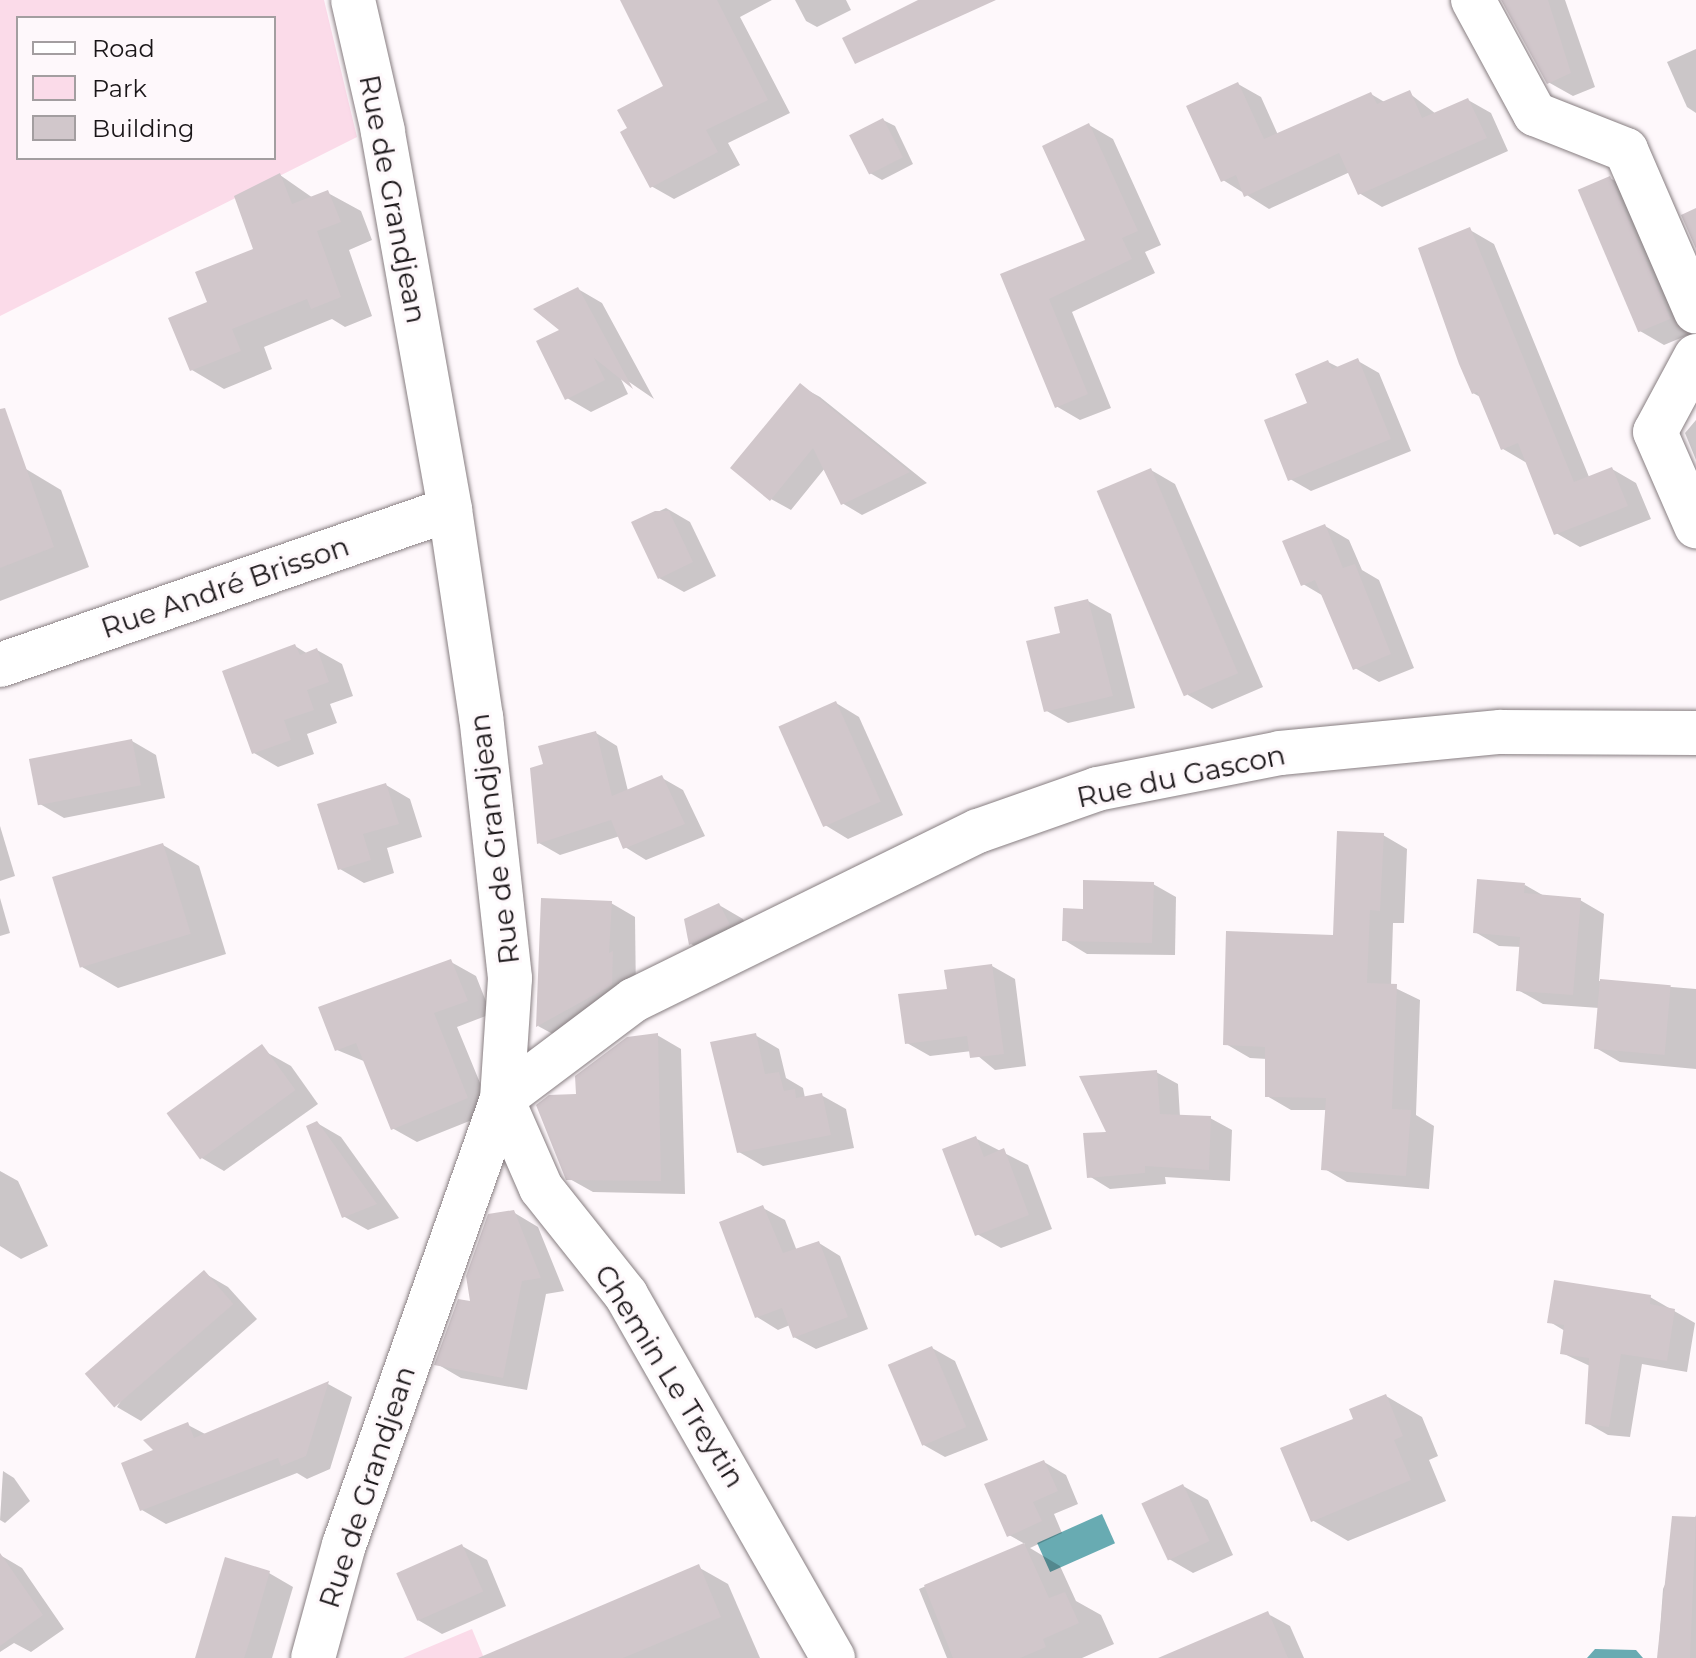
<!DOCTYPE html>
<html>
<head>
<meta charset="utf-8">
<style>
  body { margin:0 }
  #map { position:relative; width:1696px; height:1658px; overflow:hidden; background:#fef8fb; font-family:Montserrat,sans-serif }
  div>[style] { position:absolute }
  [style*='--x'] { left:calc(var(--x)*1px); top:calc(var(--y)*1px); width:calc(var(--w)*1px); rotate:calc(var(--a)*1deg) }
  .green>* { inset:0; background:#fbdbe9 }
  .water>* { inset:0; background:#68abb2; transform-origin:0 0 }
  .shadow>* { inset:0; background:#0003 }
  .building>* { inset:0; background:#d1c7cb; transform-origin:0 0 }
  .roads { filter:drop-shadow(0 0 2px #877e81) drop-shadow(0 0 2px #877e81) }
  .minor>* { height:44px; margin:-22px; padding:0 22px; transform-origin:22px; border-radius:22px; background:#fff }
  span { translate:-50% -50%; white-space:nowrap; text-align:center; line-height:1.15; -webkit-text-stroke:6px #fef8fb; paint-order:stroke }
  .street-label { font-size:28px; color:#1a1618 }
  .legend { position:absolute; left:16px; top:16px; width:260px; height:144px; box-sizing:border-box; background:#fef8fb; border:2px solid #a39ea0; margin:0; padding:10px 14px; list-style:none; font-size:24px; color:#1a1618 }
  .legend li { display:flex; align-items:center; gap:16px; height:40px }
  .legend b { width:40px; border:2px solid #a39ea0 }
</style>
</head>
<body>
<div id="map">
  <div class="green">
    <i style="clip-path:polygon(evenodd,0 0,324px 0,357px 137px,0 316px,0 0,18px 18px,274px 18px,274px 158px,18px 158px,18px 18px)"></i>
    <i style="clip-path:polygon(472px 1629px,484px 1658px,403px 1658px)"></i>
  </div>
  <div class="water">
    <i style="left:1102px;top:1514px;width:32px;height:71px;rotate:66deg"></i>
    <i style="clip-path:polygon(1595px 1649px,1636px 1650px,1643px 1658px,1587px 1658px)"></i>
  </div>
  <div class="shadow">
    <i style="clip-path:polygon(622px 0,772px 0,740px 17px,790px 113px,728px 143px,740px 165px,674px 199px,651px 186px,666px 87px)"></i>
    <i style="clip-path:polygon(795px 0,846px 0,851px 10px,817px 27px,806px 21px)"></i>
    <i style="clip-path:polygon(1503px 0,1565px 0,1595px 87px,1573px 96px,1548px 82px)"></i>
    <i style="clip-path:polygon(1696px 49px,1696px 113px,1687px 107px,1667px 62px)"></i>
    <i style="clip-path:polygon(1238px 84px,1261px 97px,1278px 135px,1371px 94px,1386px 103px,1409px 93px,1436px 114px,1468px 100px,1491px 113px,1508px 151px,1382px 207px,1359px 193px,1350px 172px,1269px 209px,1223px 180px)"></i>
    <i style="clip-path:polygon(883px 120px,895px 126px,913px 164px,882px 180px,870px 173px)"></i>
    <i style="clip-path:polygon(1089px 125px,1113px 139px,1161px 245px,1145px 252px,1155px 273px,1072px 312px,1111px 408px,1080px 420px,1056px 406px,1003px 275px,1087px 241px)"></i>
    <i style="clip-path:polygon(280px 175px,313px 198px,328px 193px,361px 211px,372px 240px,349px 250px,372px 316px,345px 327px,332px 319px,264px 347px,272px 369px,224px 389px,192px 370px,209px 303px,256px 250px)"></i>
    <i style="clip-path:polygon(1610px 178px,1634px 192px,1695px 332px,1664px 345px,1640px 331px)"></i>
    <i style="clip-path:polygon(1470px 230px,1494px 244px,1589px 477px,1612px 469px,1636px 483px,1651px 519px,1580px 547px,1556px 533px,1527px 463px,1503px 449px,1482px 398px,1473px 393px)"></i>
    <i style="clip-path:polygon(578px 289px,602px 303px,654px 399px,619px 375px,628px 394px,591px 412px,567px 398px,563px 330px)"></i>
    <i style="clip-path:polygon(1358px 361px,1379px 373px,1411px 451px,1311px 491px,1290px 479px,1310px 404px,1328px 362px,1340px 368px)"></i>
    <i style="clip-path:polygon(800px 386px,820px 397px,927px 483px,862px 515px,842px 503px,825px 468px,791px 510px,771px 499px)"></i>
    <i style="clip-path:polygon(1696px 420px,1696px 460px,1685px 433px)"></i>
    <i style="clip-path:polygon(26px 469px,61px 490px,89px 567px,0 601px,0 477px)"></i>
    <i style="clip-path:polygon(1151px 470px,1175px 484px,1263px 687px,1212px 709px,1188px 695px)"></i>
    <i style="clip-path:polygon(666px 508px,690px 522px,716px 576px,684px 592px,659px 578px,634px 523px)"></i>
    <i style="clip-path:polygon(1325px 526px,1349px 540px,1362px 570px,1379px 580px,1414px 668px,1379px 682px,1355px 668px,1325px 597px,1303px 584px)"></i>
    <i style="clip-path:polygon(1088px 601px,1111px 614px,1135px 708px,1068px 723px,1045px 710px,1063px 634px)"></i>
    <i style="clip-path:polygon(295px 646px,308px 654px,317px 650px,342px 664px,353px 696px,330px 704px,337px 723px,307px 734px,314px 754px,278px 767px,254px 753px)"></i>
    <i style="clip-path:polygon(836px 703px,859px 717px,903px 815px,848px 839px,825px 825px)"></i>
    <i style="clip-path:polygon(596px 733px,617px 746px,628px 791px,662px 778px,683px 790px,705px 836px,646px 860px,625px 847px,620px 836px,560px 855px,539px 843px,545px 765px)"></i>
    <i style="clip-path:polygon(132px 741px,156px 755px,165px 798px,64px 818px,40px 804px)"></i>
    <i style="clip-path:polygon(386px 785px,410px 799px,422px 837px,387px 848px,394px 873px,364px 883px,340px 869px)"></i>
    <i style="clip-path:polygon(0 826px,15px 876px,0 881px)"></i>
    <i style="clip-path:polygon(1383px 835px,1407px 849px,1404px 923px,1393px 923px,1391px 986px,1420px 1000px,1416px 1115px,1434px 1126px,1429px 1189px,1347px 1182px,1323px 1168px,1327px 1110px,1291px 1110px,1267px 1096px,1267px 1059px,1250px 1058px,1226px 1044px,1335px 937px)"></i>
    <i style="clip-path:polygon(163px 845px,199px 866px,226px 954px,118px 988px,82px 967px)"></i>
    <i style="clip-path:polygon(1153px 884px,1176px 897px,1175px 955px,1087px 954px,1064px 940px,1085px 911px)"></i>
    <i style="clip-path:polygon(1525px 885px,1546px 897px,1580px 900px,1604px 914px,1599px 981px,1696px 989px,1696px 1069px,1620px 1062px,1596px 1048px,1599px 1008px,1543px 1004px,1518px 990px,1522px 947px,1499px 946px,1475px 932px)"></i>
    <i style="clip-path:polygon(0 898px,10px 933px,0 936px)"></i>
    <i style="clip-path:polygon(611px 903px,635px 917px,636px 999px,562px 1039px,538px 1026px)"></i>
    <i style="clip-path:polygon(719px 905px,743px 919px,753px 939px,715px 958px,691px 944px)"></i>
    <i style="clip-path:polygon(451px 962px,476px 976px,491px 1014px,457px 1027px,492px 1112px,417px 1142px,392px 1128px,366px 1062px,337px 1050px)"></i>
    <i style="clip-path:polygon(992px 966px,1015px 979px,1026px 1066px,995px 1070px,972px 1051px,930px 1056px,907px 1043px,949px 991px)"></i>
    <i style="clip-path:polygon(657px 1035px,681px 1049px,685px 1194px,593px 1192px,568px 1178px,578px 1096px)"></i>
    <i style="clip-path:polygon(755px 1035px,779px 1049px,786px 1078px,803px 1088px,805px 1098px,821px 1095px,846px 1109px,854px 1148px,763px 1166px,739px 1152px)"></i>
    <i style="clip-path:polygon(266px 1052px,291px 1066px,318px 1104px,224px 1171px,200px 1157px)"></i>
    <i style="clip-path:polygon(1156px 1072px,1178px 1084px,1180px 1117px,1210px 1118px,1232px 1130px,1230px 1181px,1165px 1177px,1166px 1184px,1110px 1189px,1089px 1176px,1109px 1133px)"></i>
    <i style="clip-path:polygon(317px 1123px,341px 1137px,399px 1218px,368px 1230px,343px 1216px)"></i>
    <i style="clip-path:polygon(975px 1138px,1028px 1165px,1052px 1229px,1001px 1248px,977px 1234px)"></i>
    <i style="clip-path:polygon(0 1171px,18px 1181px,48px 1246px,21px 1259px,0 1246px)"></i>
    <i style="clip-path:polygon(763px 1208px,785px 1220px,797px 1251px,819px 1243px,840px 1256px,868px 1329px,816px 1349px,794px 1337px,790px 1325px,778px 1330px,757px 1317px)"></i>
    <i style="clip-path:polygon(513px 1212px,538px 1227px,564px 1291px,546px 1294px,527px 1390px,461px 1378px,437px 1364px,472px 1304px)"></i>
    <i style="clip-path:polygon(204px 1273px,228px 1287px,257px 1319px,141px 1421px,117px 1407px)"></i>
    <i style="clip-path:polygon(1650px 1297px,1695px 1323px,1687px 1372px,1642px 1364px,1630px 1437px,1608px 1435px,1587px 1423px,1590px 1366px,1562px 1353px,1565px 1331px,1550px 1322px)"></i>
    <i style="clip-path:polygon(932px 1348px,955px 1361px,988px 1440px,945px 1457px,922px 1444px)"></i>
    <i style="clip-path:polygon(328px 1384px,352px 1397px,330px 1469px,307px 1479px,297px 1473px,166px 1524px,142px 1510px,156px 1451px,188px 1425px,207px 1435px)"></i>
    <i style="clip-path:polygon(1386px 1396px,1422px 1417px,1438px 1456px,1429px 1460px,1446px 1501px,1348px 1541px,1312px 1520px,1356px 1420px)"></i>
    <i style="clip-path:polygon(1044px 1462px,1066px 1475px,1078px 1504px,1054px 1514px,1062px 1533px,1030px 1548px,1060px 1566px,1076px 1601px,1101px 1615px,1114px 1644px,1082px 1658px,947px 1658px,919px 1589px,1025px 1544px,1009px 1535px)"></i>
    <i style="clip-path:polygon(3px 1471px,14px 1478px,30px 1501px,5px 1523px,0 1520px)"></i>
    <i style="clip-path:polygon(1183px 1486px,1208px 1500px,1233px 1555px,1193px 1573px,1169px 1559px)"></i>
    <i style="clip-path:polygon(1696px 1515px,1696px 1658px,1658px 1658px,1663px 1589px)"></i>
    <i style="clip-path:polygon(462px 1546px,487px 1560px,506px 1606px,442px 1634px,418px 1620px)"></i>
    <i style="clip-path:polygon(0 1555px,22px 1568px,64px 1629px,31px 1652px,14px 1643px,0 1652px)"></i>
    <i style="clip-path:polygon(698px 1567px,728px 1584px,760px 1658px,542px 1658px)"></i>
    <i style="clip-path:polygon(269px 1573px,293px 1587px,272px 1658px,197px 1658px)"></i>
    <i style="clip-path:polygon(1268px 1614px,1290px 1626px,1304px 1658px,1228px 1658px)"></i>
  </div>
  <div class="building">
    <i style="clip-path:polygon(620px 0,717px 0,768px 100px,706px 130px,718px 152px,650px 188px,620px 132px,627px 128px,617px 110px,663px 86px)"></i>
    <i style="clip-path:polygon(918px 0,996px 0,855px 64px,842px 38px)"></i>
    <i style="clip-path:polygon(1501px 0,1548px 0,1571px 73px,1547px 84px)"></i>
    <i style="clip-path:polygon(1238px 82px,1264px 139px,1371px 92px,1377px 104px,1410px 90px,1422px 118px,1468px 98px,1487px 138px,1358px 195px,1339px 153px,1244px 197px,1236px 175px,1221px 182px,1186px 106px)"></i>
    <i style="left:883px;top:118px;width:44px;height:38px;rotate:63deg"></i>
    <i style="clip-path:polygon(1089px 123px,1138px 231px,1122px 238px,1132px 259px,1049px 299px,1088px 394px,1055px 408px,1000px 274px,1085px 240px,1042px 146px)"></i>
    <i style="clip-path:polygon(280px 173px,292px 204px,328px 190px,341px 222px,317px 231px,341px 297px,311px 309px,307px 299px,232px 329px,241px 351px,190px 371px,168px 318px,207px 302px,195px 272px,253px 249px,234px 196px)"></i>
    <i style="left:1610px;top:176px;width:155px;height:35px;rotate:67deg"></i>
    <i style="clip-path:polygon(1696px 208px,1696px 249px,1681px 215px)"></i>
    <i style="clip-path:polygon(1470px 227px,1574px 482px,1612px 467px,1628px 506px,1554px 535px,1518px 443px,1501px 450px,1477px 392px,1472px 394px,1459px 364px,1418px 248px)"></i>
    <i style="clip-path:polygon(578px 287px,633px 389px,594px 358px,605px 380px,565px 400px,536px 341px,559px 330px,533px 309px)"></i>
    <i style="clip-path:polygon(1358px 358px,1391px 439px,1288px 481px,1264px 420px,1307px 403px,1295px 374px,1328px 360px,1332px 369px)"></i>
    <i style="clip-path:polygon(800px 383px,910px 472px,841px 505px,813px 448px,770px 501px,730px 468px)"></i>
    <i style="clip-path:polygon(5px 408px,54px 547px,0 568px,0 409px)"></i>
    <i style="left:1151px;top:468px;width:223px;height:59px;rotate:67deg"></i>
    <i style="clip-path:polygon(655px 511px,669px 511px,693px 562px,658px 579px,631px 522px)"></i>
    <i style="clip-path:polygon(1325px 524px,1343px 568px,1355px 564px,1391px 654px,1353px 670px,1315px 580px,1301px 586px,1282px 541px)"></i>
    <i style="clip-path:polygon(1088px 599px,1113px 696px,1044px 712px,1026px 641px,1060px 633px,1054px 607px)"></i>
    <i style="clip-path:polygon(295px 644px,300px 655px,317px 648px,329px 682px,307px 690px,314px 710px,284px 720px,291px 740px,252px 754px,222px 671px)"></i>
    <i style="left:836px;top:701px;width:110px;height:63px;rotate:66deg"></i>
    <i style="clip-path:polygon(596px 731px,612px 796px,662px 775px,685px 824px,623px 849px,611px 820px,537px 844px,530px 768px,543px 764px,538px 746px)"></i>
    <i style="left:132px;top:739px;width:47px;height:105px;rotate:79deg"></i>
    <i style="clip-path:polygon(386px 783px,399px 824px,363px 834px,371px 860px,338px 870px,317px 804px)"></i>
    <i style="clip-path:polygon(1337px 831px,1384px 833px,1380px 911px,1370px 910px,1367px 983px,1397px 984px,1392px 1109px,1411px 1110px,1406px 1176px,1321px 1170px,1326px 1098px,1265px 1097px,1265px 1047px,1223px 1045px,1226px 931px,1333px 935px)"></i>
    <i style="left:163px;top:843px;width:95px;height:116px;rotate:73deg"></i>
    <i style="clip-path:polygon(1477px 879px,1525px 883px,1524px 893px,1581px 898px,1573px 995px,1516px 991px,1520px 937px,1473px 933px)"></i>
    <i style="clip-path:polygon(1083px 880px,1154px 882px,1152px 943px,1062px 941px,1063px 908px,1083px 909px)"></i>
    <i style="clip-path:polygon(541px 898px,612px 901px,609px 953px,613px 951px,612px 985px,536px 1027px)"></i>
    <i style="clip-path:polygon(719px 903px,730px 925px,689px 945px,684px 919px)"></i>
    <i style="clip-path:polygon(451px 959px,468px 1001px,434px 1013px,468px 1098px,391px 1130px,356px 1043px,335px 1051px,318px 1007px)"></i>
    <i style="clip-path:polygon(992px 964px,1004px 1054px,970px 1058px,967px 1036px,905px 1044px,898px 994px,947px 989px,944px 970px)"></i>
    <i style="left:1600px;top:979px;width:71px;height:70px;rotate:5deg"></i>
    <i style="clip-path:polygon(658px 1033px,661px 1181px,566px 1180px,536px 1105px,549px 1095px,576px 1094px,575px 1076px,627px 1037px)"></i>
    <i style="clip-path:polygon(756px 1033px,765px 1074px,779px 1072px,784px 1091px,795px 1089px,796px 1098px,822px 1093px,831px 1135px,737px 1153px,710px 1042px)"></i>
    <i style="left:262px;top:1044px;width:57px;height:118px;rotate:54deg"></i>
    <i style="clip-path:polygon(1157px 1070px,1160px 1114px,1211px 1116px,1209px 1170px,1145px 1166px,1145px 1173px,1087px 1178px,1083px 1133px,1106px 1132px,1079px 1076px)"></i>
    <i style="clip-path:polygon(317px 1121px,377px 1204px,342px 1218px,306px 1126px)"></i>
    <i style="clip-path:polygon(976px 1136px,984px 1157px,1004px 1148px,1029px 1215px,975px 1236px,942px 1149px)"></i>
    <i style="clip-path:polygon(763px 1205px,783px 1253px,819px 1241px,848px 1317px,793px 1338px,782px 1308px,755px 1318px,719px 1222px)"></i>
    <i style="clip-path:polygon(514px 1210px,541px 1278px,522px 1281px,503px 1378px,434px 1365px,458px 1299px,470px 1301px,466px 1276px,488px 1214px)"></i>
    <i style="left:204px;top:1270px;width:45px;height:158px;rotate:49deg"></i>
    <i style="clip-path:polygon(1554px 1280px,1651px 1295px,1650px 1304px,1675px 1309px,1667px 1361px,1621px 1354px,1609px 1427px,1585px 1424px,1589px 1358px,1560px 1354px,1564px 1325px,1547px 1323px)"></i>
    <i style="left:932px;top:1346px;width:88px;height:48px;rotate:67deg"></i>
    <i style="clip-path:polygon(329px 1381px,306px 1456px,281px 1466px,278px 1458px,140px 1511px,121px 1463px,153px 1450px,143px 1440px,188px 1422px,194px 1438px)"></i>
    <i style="clip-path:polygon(1386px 1394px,1403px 1436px,1394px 1440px,1411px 1480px,1311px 1522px,1280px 1448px,1353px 1419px,1349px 1409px)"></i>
    <i style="clip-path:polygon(1044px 1460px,1058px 1491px,1033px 1502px,1042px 1521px,1007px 1537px,984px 1484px)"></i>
    <i style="left:1183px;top:1484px;width:63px;height:46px;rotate:65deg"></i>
    <i style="clip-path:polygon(1672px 1516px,1696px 1517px,1690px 1658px,1657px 1658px)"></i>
    <i style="clip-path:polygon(1024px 1543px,1049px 1598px,1065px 1592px,1079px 1623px,1043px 1639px,1046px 1647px,1020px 1658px,953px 1658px,924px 1585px)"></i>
    <i style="left:462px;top:1544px;width:52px;height:72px;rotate:66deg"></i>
    <i style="clip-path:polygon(0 1553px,43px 1615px,0 1646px)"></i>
    <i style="clip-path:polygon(225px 1557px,270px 1571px,250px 1640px,244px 1658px,195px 1658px)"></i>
    <i style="clip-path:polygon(699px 1564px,721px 1617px,623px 1658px,478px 1658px)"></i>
    <i style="clip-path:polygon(1268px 1611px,1288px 1658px,1158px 1658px)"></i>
  </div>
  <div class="roads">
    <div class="minor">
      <i style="--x:1473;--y:0;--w:130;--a:61.5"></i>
      <i style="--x:1535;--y:114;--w:98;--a:21.6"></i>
      <i style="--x:1626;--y:150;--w:176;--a:66.6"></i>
      <i style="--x:1696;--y:356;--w:86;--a:118.3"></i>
      <i style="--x:1655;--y:432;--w:103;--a:66.4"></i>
      <i style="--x:0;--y:665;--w:476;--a:-19.1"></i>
      <i style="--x:502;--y:1099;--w:165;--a:-36.9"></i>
      <i style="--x:634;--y:1000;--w:383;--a:-26.2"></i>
      <i style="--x:978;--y:831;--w:126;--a:-19.4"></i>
      <i style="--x:1097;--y:789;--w:187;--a:-11.1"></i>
      <i style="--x:1280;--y:753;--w:221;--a:-5.5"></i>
      <i style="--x:1500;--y:732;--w:196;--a:0.3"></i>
      <i style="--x:502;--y:1099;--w:97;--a:66.3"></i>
      <i style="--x:541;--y:1188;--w:137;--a:51.5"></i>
      <i style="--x:626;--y:1295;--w:418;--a:60.3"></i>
      <i style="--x:313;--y:1658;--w:117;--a:-74.7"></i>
      <i style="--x:344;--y:1545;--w:473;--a:-70.5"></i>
      <i style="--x:502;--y:1099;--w:121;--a:-86.2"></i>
      <i style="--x:510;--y:978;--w:263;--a:-96.3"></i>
      <i style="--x:481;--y:717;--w:210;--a:-98.5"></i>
      <i style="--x:450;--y:509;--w:384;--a:-100.1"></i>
      <i style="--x:383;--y:131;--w:134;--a:-102.9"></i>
    </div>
  </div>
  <div class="street-label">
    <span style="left:393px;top:199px;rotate:79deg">Rue de Grandjean</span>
    <span style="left:225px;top:587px;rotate:-19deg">Rue André Brisson</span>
    <span style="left:1181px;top:776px;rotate:-12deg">Rue du Gascon</span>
    <span style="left:494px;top:839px;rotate:-97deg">Rue de Grandjean</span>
    <span style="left:670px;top:1376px;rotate:58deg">Chemin Le Treytin</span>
    <span style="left:367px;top:1487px;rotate:-72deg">Rue de Grandjean</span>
  </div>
  <ul class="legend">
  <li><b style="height:10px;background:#fff"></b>Road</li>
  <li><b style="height:22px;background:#fbdbe9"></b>Park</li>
  <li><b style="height:22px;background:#d1c7cb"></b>Building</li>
  </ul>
</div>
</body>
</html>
